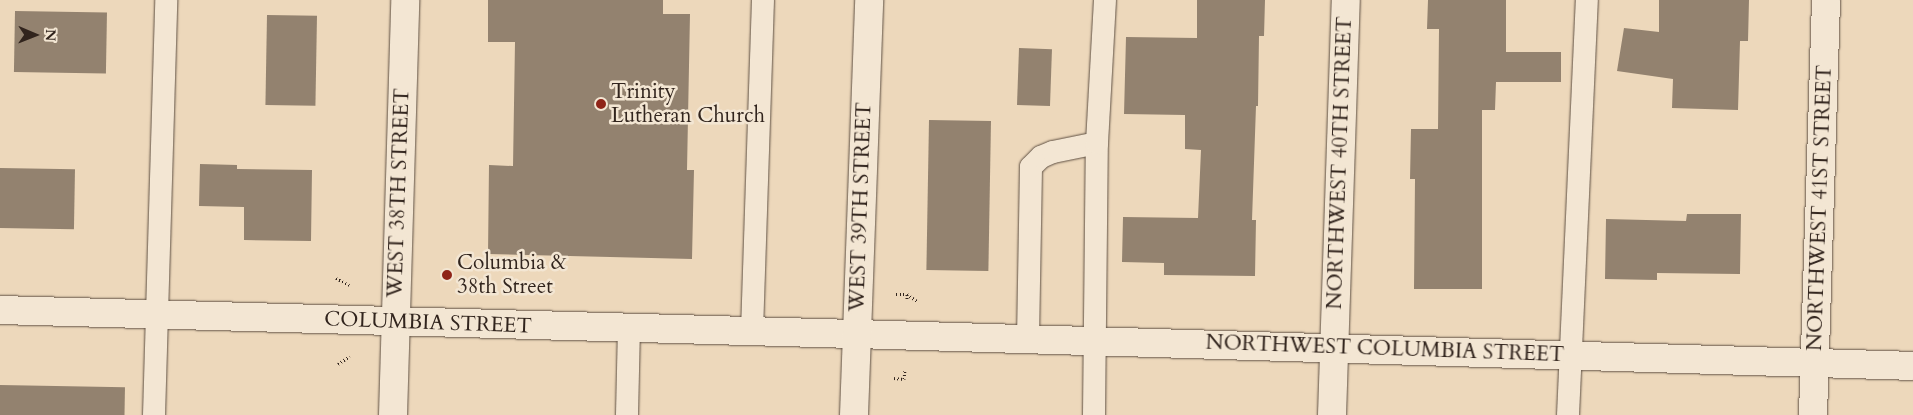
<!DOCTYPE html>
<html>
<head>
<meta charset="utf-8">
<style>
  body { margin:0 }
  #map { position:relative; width:1913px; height:415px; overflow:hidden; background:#edd8bb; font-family:Cardo,serif }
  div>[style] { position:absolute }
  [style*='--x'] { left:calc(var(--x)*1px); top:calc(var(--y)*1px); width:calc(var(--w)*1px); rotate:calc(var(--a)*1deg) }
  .building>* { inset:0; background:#93826f; transform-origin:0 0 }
  .path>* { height:3px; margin-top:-1.5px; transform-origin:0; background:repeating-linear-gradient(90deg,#31241d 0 1px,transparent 0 3.5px) }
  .roads { filter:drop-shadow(0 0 1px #605144) drop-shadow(0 0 1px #605144) }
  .service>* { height:22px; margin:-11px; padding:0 11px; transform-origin:11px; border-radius:11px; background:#f3e6d3 }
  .minor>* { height:28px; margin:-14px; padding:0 14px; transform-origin:14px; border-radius:14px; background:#f3e6d3 }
  .tertiary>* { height:28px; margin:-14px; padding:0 14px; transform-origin:14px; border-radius:14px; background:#f3e6d3 }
  .dots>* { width:14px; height:14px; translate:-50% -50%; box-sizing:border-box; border:2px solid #f3e6d3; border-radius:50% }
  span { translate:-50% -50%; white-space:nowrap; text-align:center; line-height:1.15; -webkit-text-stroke:5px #f3e6d3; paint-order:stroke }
  .poi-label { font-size:21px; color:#31241d }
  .left { translate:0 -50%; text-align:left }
  .street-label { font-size:21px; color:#31241d }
  .north { position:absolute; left:10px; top:10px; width:50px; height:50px; -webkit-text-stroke:4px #f3e6d3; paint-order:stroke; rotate:91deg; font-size:14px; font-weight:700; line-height:20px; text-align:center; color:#31241d }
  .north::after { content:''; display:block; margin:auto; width:18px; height:22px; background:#31241d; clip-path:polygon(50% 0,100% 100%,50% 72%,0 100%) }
</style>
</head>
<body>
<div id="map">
  <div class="building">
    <i style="clip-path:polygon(488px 0,663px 0,663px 14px,690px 14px,687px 170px,694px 170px,692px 259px,488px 254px,489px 165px,513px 166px,515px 42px,488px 42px)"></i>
    <i style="clip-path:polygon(1197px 0,1265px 0,1264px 36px,1259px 36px,1258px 106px,1256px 106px,1252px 220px,1256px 220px,1255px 276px,1164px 275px,1164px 263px,1122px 262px,1123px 217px,1198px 218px,1201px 150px,1185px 149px,1185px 115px,1124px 114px,1126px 37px,1197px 38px)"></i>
    <i style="clip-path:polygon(1428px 0,1506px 0,1506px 52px,1561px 52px,1561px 82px,1496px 82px,1495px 110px,1482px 110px,1482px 289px,1414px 289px,1415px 179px,1410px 179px,1411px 129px,1438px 129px,1439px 29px,1427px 29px)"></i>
    <i style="clip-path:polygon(1659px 0,1749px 0,1748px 41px,1740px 41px,1738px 110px,1672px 108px,1673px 79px,1617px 71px,1624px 28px,1659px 32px)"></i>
    <i style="left:15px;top:11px;width:92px;height:61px;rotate:1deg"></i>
    <i style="left:267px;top:15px;width:50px;height:90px;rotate:1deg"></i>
    <i style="left:1019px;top:48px;width:33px;height:57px;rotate:2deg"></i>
    <i style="left:929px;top:120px;width:62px;height:150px;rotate:1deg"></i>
    <i style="clip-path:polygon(200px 164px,237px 165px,237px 169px,312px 170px,311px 241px,244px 240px,244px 207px,199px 206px)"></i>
    <i style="left:0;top:168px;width:75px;height:60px;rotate:1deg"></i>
    <i style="clip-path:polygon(1687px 214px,1741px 214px,1740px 274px,1657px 273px,1657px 280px,1605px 279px,1606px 219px,1686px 221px)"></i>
    <i style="left:0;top:385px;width:125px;height:30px;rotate:1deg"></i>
  </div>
  <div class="path">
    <i style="--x:336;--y:278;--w:15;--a:28"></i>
    <i style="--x:896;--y:294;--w:11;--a:0"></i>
    <i style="--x:907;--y:294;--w:6;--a:90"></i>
    <i style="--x:907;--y:294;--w:12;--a:35"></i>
    <i style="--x:338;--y:364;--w:14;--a:-34"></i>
    <i style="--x:894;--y:378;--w:10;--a:6"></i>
    <i style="--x:904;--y:379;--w:9;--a:-84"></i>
  </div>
  <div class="roads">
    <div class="service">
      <i style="--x:752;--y:331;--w:331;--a:-88.1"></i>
      <i style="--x:1028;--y:339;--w:172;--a:-89"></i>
      <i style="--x:1031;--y:167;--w:14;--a:-45"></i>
      <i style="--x:1041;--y:157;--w:13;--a:-23"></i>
      <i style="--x:1053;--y:152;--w:45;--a:-11.6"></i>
      <i style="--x:154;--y:415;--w:415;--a:-88.3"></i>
      <i style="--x:627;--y:415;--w:87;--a:-88.7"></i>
      <i style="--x:1094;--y:415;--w:272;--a:-89.4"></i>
      <i style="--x:1097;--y:143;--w:143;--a:-86.8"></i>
      <i style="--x:1568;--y:415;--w:415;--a:-87.4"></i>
    </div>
    <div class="minor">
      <i style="--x:856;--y:334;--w:1057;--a:1.73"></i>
      <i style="--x:393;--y:415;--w:415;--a:-88.3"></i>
      <i style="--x:1332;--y:415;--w:415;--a:-88.1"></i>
      <i style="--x:1813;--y:415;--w:415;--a:-88.2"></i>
    </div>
    <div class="tertiary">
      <i style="--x:0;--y:310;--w:856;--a:1.61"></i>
      <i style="--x:854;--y:415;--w:415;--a:-87.9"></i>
    </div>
  </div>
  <div class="dots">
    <i style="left:601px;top:104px;background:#8f2418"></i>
    <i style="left:447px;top:275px;background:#8f2418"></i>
  </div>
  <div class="poi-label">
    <span class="left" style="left:611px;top:104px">Trinity<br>Lutheran Church</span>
    <span class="left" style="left:457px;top:275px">Columbia &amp;<br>38th Street</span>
  </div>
  <div class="street-label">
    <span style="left:1340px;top:163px;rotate:-88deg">NORTHWEST 40TH STREET</span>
    <span style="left:399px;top:193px;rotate:-88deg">WEST 38TH STREET</span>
    <span style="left:861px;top:207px;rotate:-88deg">WEST 39TH STREET</span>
    <span style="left:1820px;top:208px;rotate:-88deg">NORTHWEST 41ST STREET</span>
    <span style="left:428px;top:323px;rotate:2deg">COLUMBIA STREET</span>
    <span style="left:1385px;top:349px;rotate:2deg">NORTHWEST COLUMBIA STREET</span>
  </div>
  <div class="north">N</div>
</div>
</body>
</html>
